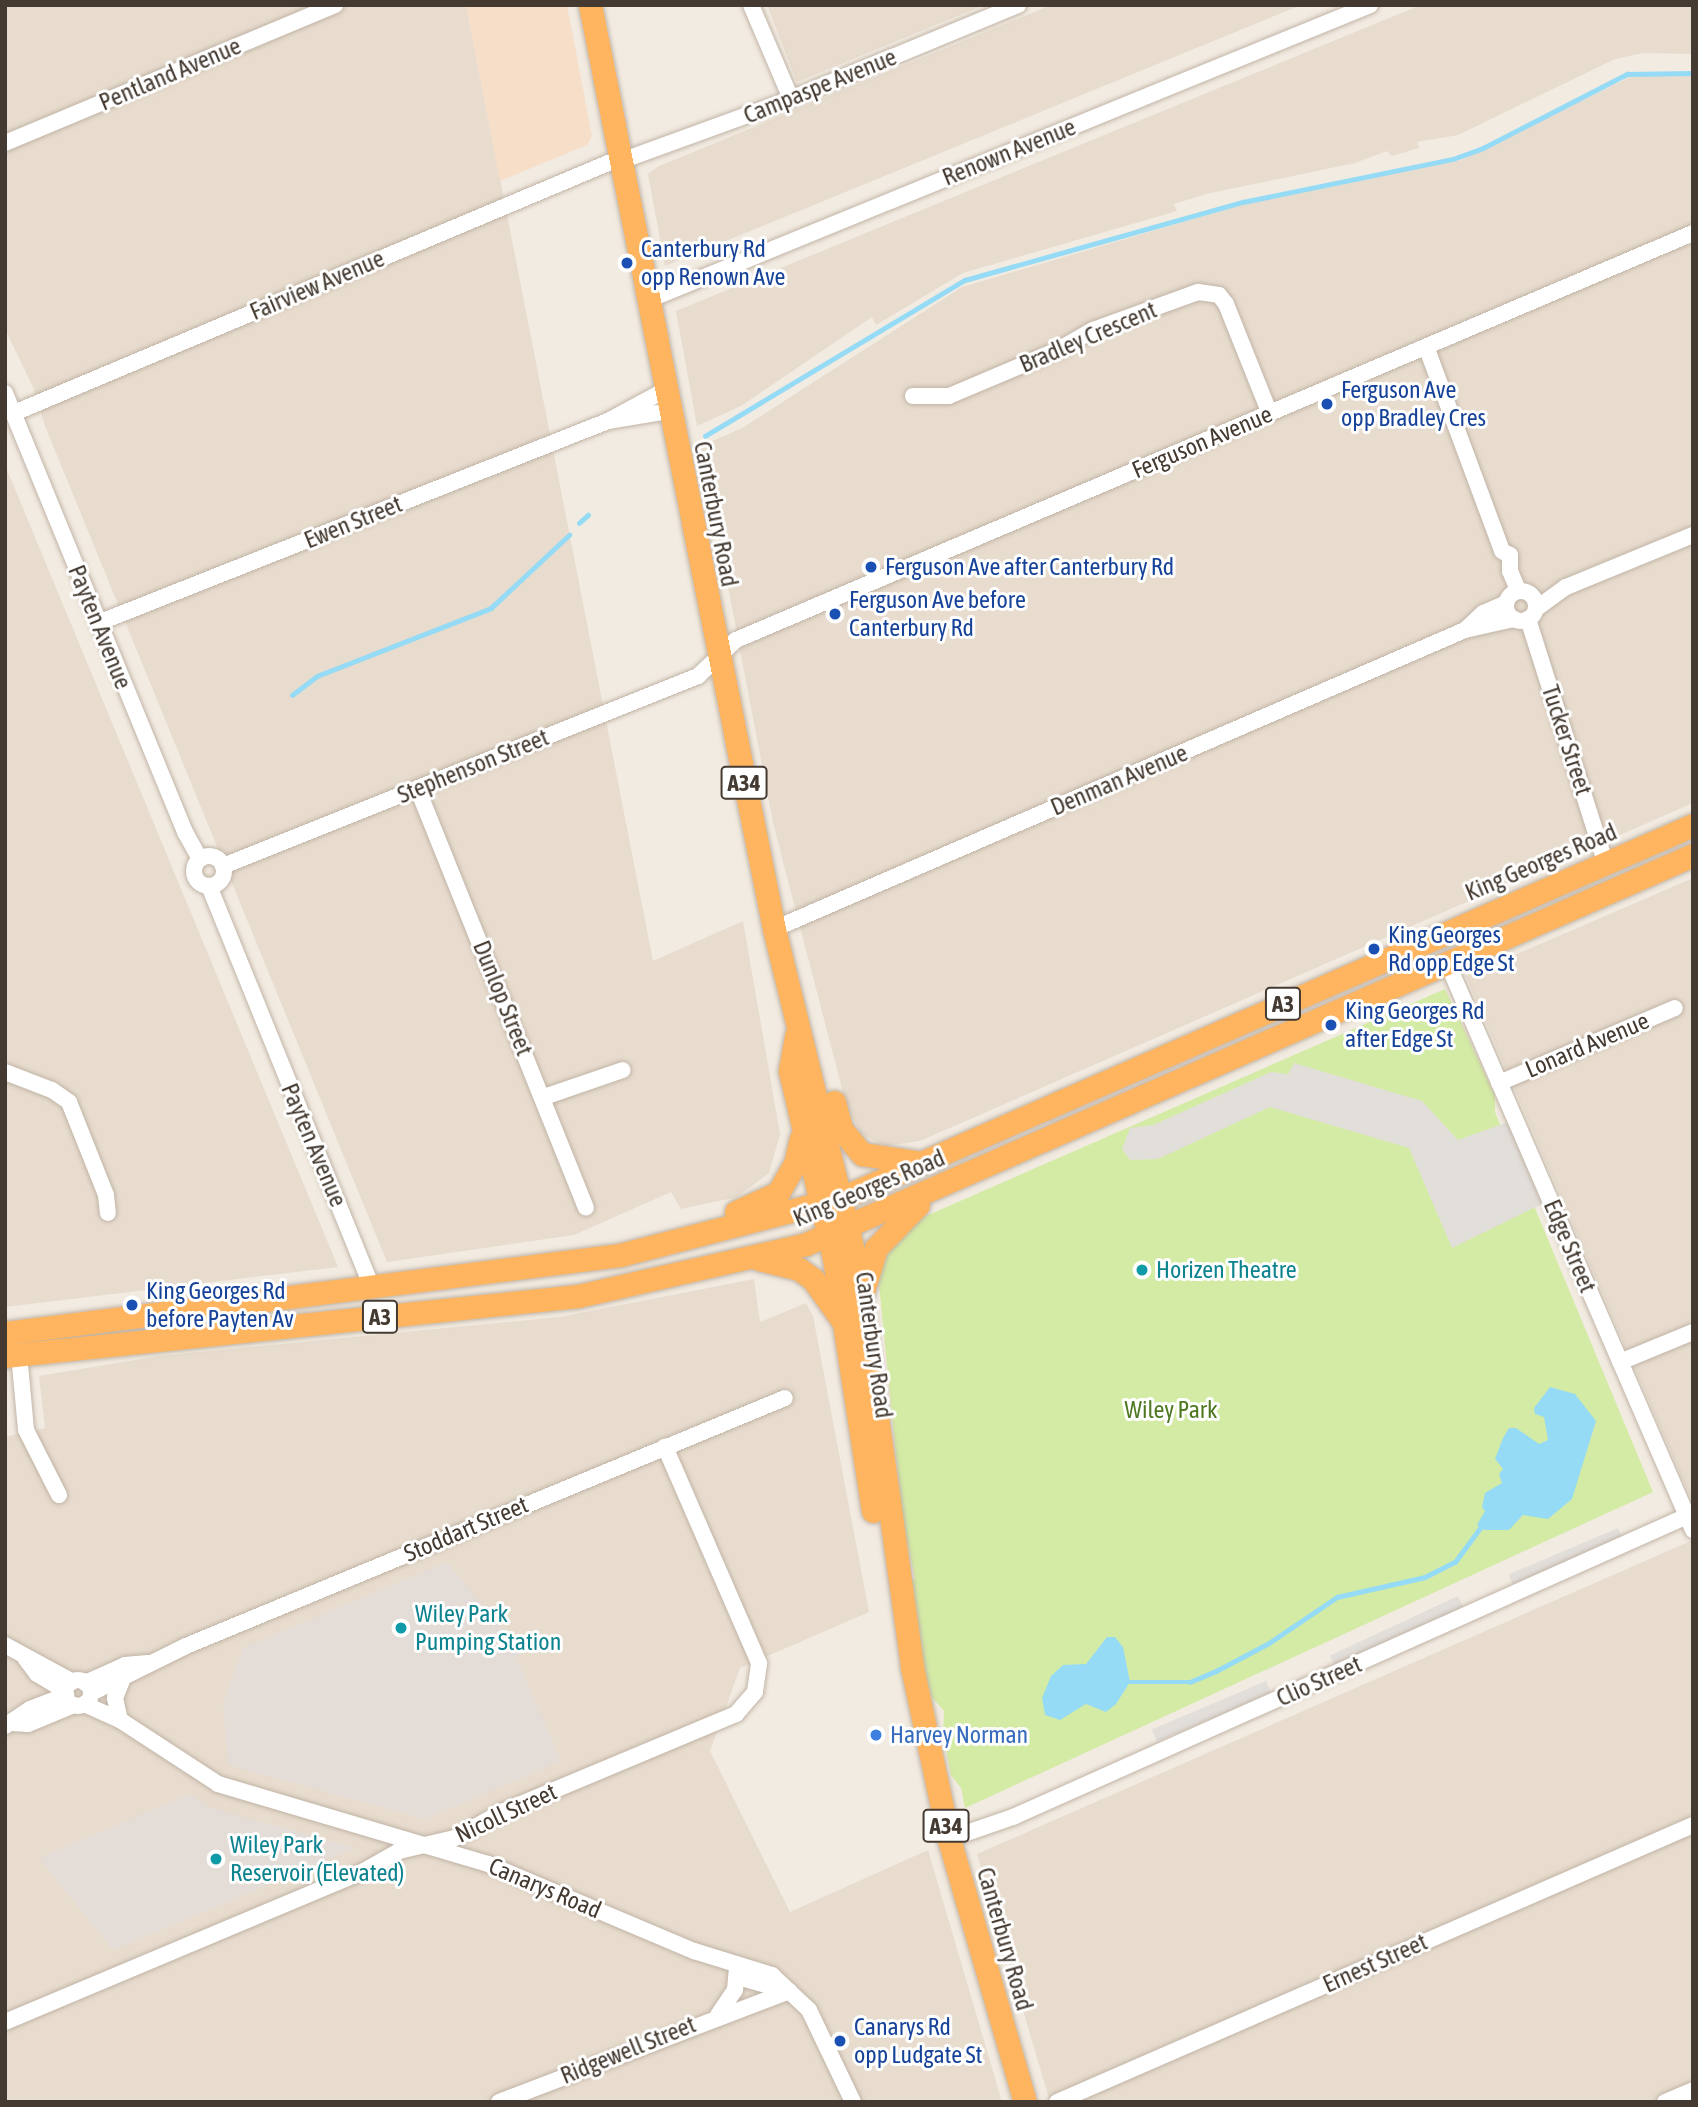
<!DOCTYPE html>
<html>
<head>
<meta charset="utf-8">
<style>
  body { margin:0 }
  #map { position:relative; width:1698px; height:2107px; overflow:hidden; background:#f2ebe1; font-family:"Asap Condensed",sans-serif }
  div>[style] { position:absolute }
  [style*='--x'] { left:calc(var(--x)*1px); top:calc(var(--y)*1px); width:calc(var(--w)*1px); rotate:calc(var(--a)*1deg) }
  .residential>* { inset:0; background:#e7dcce }
  .commercial>* { inset:0; background:#f7dec9 }
  .industrial>* { inset:0; background:#e4dcd6 }
  .green>* { inset:0; background:#d4eba5 }
  .parking>* { inset:0; background:#e2deda; transform-origin:0 0 }
  .water>* { inset:0; background:#96dbf6 }
  .stream>* { height:4.5px; margin:-2.25px; padding:0 2.25px; transform-origin:2.25px; border-radius:2.25px; background:#96dbf6 }
  .roads { filter:drop-shadow(0 0 2px #c1b4a6) drop-shadow(0 0 2px #c1b4a6) }
  .minor>* { height:16px; margin:-8px; padding:0 8px; transform-origin:8px; border-radius:8px; background:#fff }
  .minor>.ring { margin:-8px; padding:0; box-sizing:content-box; background:none; border:16px solid #fff; border-radius:50% }
  .highway>* { height:23px; margin:-11.5px; padding:0 11.5px; transform-origin:11.5px; border-radius:11.5px; background:#ffb55f }
  .dots>* { width:19px; height:19px; translate:-50% -50%; box-sizing:border-box; border:4px solid #fff; border-radius:50% }
  span { translate:-50% -50%; white-space:nowrap; text-align:center; line-height:1.15; -webkit-text-stroke:6px #fff; paint-order:stroke }
  .shield-label span { padding:2px 5px; background:#fff; border:2px solid; border-radius:5px; -webkit-text-stroke-width:0 }
  .shield-label { font-size:23px; color:#443a31; font-weight:700 }
  .street-label { font-size:24px; color:#443a31 }
  .transit-label { font-size:24px; color:#164399 }
  .left { translate:0 -50%; text-align:left }
  .culture-label { font-size:24px; color:#0d838f }
  .park-label { font-size:24px; color:#4e7921 }
  .shop-label { font-size:24px; color:#366cbe }
  .frame { position:absolute; inset:0; border:7px solid #443a31; pointer-events:none }
</style>
</head>
<body>
<div id="map">
  <div class="residential">
    <i style="clip-path:polygon(5px 5px,466px 5px,653px 961px,743px 921px,780px 1134px,769px 1173px,737px 1197px,681px 1209px,671px 1192px,574px 1235px,387px 1262px,45px 426px,33px 387px,5px 329px)"></i>
    <i style="clip-path:polygon(767px 5px,984px 5px,797px 82px)"></i>
    <i style="clip-path:polygon(1051px 5px,1301px 5px,665px 266px,648px 174px,659px 166px)"></i>
    <i style="clip-path:polygon(1421px 5px,1693px 5px,1693px 54px,1643px 53px,1615px 59px,1458px 135px,1417px 142px,1419px 148px,1392px 156px,1387px 151px,1355px 163px,1206px 194px,1174px 204px,1177px 211px,963px 273px,876px 325px,872px 317px,741px 406px,697px 426px,676px 311px)"></i>
    <i style="clip-path:polygon(1632px 76px,1693px 76px,1693px 803px,920px 1141px,885px 1146px,861px 1134px,846px 1104px,773px 823px,701px 446px,742px 428px,962px 287px,1241px 205px,1461px 160px)"></i>
    <i style="clip-path:polygon(5px 465px,338px 1267px,5px 1307px)"></i>
    <i style="clip-path:polygon(1693px 878px,1693px 1503px,1466px 976px)"></i>
    <i style="clip-path:polygon(754px 1279px,760px 1322px,806px 1303px,813px 1316px,869px 1612px,740px 1668px,710px 1751px,790px 1912px,928px 1850px,1002px 2102px,5px 2102px,5px 1437px,45px 1428px,39px 1376px,159px 1356px,560px 1317px)"></i>
    <i style="clip-path:polygon(1693px 1540px,1693px 2102px,1050px 2102px,977px 1854px)"></i>
  </div>
  <div class="commercial">
    <i style="clip-path:polygon(466px 5px,567px 5px,592px 136px,587px 145px,500px 181px)"></i>
  </div>
  <div class="industrial">
    <i style="clip-path:polygon(447px 1562px,523px 1653px,516px 1657px,561px 1761px,425px 1819px,228px 1765px,223px 1704px,243px 1648px)"></i>
    <i style="clip-path:polygon(190px 1794px,211px 1808px,356px 1848px,113px 1950px,39px 1858px)"></i>
  </div>
  <div class="green">
    <i style="clip-path:polygon(1445px 989px,1495px 1095px,1495px 1112px,1653px 1492px,965px 1808px,961px 1788px,951px 1775px,943px 1735px,944px 1711px,930px 1695px,915px 1626px,911px 1581px,915px 1578px,903px 1524px,878px 1275px,894px 1239px,919px 1219px)"></i>
  </div>
  <div class="parking">
    <i style="clip-path:polygon(1294px 1063px,1422px 1101px,1458px 1140px,1508px 1122px,1542px 1204px,1452px 1248px,1409px 1148px,1270px 1107px,1158px 1159px,1130px 1160px,1122px 1149px,1130px 1128px,1153px 1125px,1271px 1072px,1288px 1074px)"></i>
    <i style="left:1618px;top:1528px;width:13px;height:119px;rotate:67deg"></i>
    <i style="left:1458px;top:1596px;width:14px;height:141px;rotate:65deg"></i>
    <i style="left:1266px;top:1681px;width:13px;height:124px;rotate:67deg"></i>
  </div>
  <div class="water">
    <i style="clip-path:polygon(1550px 1387px,1575px 1394px,1596px 1421px,1572px 1499px,1548px 1519px,1523px 1515px,1509px 1530px,1484px 1530px,1477px 1525px,1485px 1511px,1482px 1507px,1485px 1493px,1502px 1483px,1499px 1474px,1503px 1469px,1495px 1459px,1503px 1438px,1509px 1428px,1516px 1428px,1539px 1444px,1548px 1440px,1544px 1417px,1535px 1414px,1534px 1408px)"></i>
    <i style="clip-path:polygon(1107px 1637px,1115px 1637px,1123px 1647px,1130px 1682px,1116px 1704px,1106px 1712px,1086px 1704px,1060px 1720px,1045px 1715px,1042px 1698px,1051px 1676px,1063px 1665px,1086px 1664px)"></i>
  </div>
  <div class="stream">
    <i style="--x:705;--y:436;--w:303;--a:-31"></i>
    <i style="--x:965;--y:280;--w:289;--a:-15.7"></i>
    <i style="--x:1243;--y:202;--w:214;--a:-11.6"></i>
    <i style="--x:1453;--y:159;--w:32;--a:-20"></i>
    <i style="--x:1483;--y:148;--w:162;--a:-27.2"></i>
    <i style="--x:1627;--y:74;--w:66;--a:-0.9"></i>
    <i style="--x:579;--y:523;--w:12;--a:-42"></i>
    <i style="--x:292;--y:695;--w:31;--a:-37"></i>
    <i style="--x:317;--y:676;--w:187;--a:-21.3"></i>
    <i style="--x:491;--y:608;--w:107;--a:-43.1"></i>
    <i style="--x:1130;--y:1682;--w:60;--a:0"></i>
    <i style="--x:1190;--y:1682;--w:28;--a:-23"></i>
    <i style="--x:1216;--y:1671;--w:60;--a:-27.8"></i>
    <i style="--x:1269;--y:1643;--w:82;--a:-34.1"></i>
    <i style="--x:1337;--y:1597;--w:90;--a:-12.8"></i>
    <i style="--x:1425;--y:1577;--w:34;--a:-27"></i>
    <i style="--x:1455;--y:1562;--w:42;--a:-53.7"></i>
  </div>
  <div class="roads">
    <div class="minor">
      <i style="--x:751;--y:5;--w:102;--a:66.9"></i>
      <i style="--x:5;--y:143;--w:358;--a:-22.7"></i>
      <i style="--x:621;--y:161;--w:181;--a:-20"></i>
      <i style="--x:791;--y:99;--w:246;--a:-22.5"></i>
      <i style="--x:648;--y:300;--w:780;--a:-22.22"></i>
      <i style="--x:1427;--y:349;--w:215;--a:69.6"></i>
      <i style="--x:1502;--y:551;--w:9;--a:27"></i>
      <i style="--x:1510;--y:555;--w:16;--a:90"></i>
      <i style="--x:1510;--y:571;--w:21;--a:67"></i>
      <i style="--x:5;--y:393;--w:474;--a:67.7"></i>
      <i style="--x:185;--y:832;--w:31;--a:61"></i>
      <i style="--x:913;--y:396;--w:36;--a:0"></i>
      <i style="--x:949;--y:396;--w:121;--a:-22.9"></i>
      <i style="--x:1060;--y:349;--w:38;--a:-30"></i>
      <i style="--x:1093;--y:330;--w:112;--a:-19.9"></i>
      <i style="--x:1198;--y:292;--w:21;--a:8"></i>
      <i style="--x:1219;--y:295;--w:11;--a:52"></i>
      <i style="--x:1226;--y:304;--w:118;--a:68.2"></i>
      <i style="--x:14;--y:413;--w:657;--a:-22.82"></i>
      <i style="--x:608;--y:421;--w:65;--a:-28.5"></i>
      <i class="ring" style="left:1506px;top:591px;width:14px;height:14px"></i>
      <i style="--x:1537;--y:608;--w:36;--a:-36"></i>
      <i style="--x:1566;--y:587;--w:137;--a:-22.3"></i>
      <i style="--x:1528;--y:619;--w:255;--a:72.4"></i>
      <i style="--x:98;--y:623;--w:549;--a:-21.61"></i>
      <i style="--x:608;--y:421;--w:62;--a:-9.3"></i>
      <i style="--x:1465;--y:630;--w:25;--a:-43"></i>
      <i style="--x:1483;--y:613;--w:25;--a:-23"></i>
      <i style="--x:418;--y:790;--w:450;--a:68.1"></i>
      <i class="ring" style="left:194px;top:856px;width:14px;height:14px"></i>
      <i style="--x:223;--y:866;--w:512;--a:-21.8"></i>
      <i style="--x:698;--y:676;--w:52;--a:-43.5"></i>
      <i style="--x:736;--y:640;--w:1040;--a:-23.04"></i>
      <i style="--x:209;--y:886;--w:433;--a:67.9"></i>
      <i style="--x:774;--y:929;--w:753;--a:-23.4"></i>
      <i style="--x:1465;--y:630;--w:50;--a:-12.7"></i>
      <i style="--x:1447;--y:962;--w:619;--a:66.58"></i>
      <i style="--x:5;--y:1072;--w:50;--a:21"></i>
      <i style="--x:52;--y:1090;--w:21;--a:35"></i>
      <i style="--x:69;--y:1102;--w:100;--a:68.3"></i>
      <i style="--x:106;--y:1195;--w:18;--a:84"></i>
      <i style="--x:1499;--y:1083;--w:191;--a:-23.1"></i>
      <i style="--x:544;--y:1097;--w:83;--a:-18.9"></i>
      <i style="--x:19;--y:1354;--w:76;--a:84.7"></i>
      <i style="--x:26;--y:1430;--w:73;--a:63.1"></i>
      <i style="--x:1620;--y:1362;--w:79;--a:-22.3"></i>
      <i style="--x:5;--y:1645;--w:77;--a:28.6"></i>
      <i style="--x:25;--y:1658;--w:20;--a:53"></i>
      <i style="--x:37;--y:1674;--w:33;--a:31"></i>
      <i class="ring" style="left:65px;top:1680px;width:10px;height:10px"></i>
      <i style="--x:85;--y:1683;--w:44;--a:-24.2"></i>
      <i style="--x:125;--y:1665;--w:23;--a:-5"></i>
      <i style="--x:91;--y:1693;--w:106;--a:-26.3"></i>
      <i style="--x:186;--y:1646;--w:648;--a:-22.49"></i>
      <i style="--x:84;--y:1704;--w:39;--a:24"></i>
      <i style="--x:120;--y:1720;--w:117;--a:33.1"></i>
      <i style="--x:218;--y:1784;--w:282;--a:16.5"></i>
      <i style="--x:488;--y:1864;--w:224;--a:22.9"></i>
      <i style="--x:694;--y:1951;--w:82;--a:17.1"></i>
      <i style="--x:772;--y:1975;--w:51;--a:43.4"></i>
      <i style="--x:809;--y:2010;--w:102;--a:64.4"></i>
      <i style="--x:120;--y:1720;--w:23;--a:-103"></i>
      <i style="--x:115;--y:1698;--w:18;--a:-68"></i>
      <i style="--x:11;--y:1723;--w:17;--a:3"></i>
      <i style="--x:28;--y:1724;--w:50;--a:-22.4"></i>
      <i style="--x:5;--y:1726;--w:30;--a:-34"></i>
      <i style="--x:30;--y:1709;--w:39;--a:-21"></i>
      <i style="--x:949;--y:1839;--w:68;--a:-19"></i>
      <i style="--x:1013;--y:1817;--w:738;--a:-24.06"></i>
      <i style="--x:737;--y:1967;--w:14;--a:56"></i>
      <i style="--x:745;--y:1979;--w:44;--a:15.9"></i>
      <i style="--x:718;--y:2015;--w:30;--a:-56"></i>
      <i style="--x:735;--y:1990;--w:23;--a:-85"></i>
      <i style="--x:5;--y:2022;--w:389;--a:-22.8"></i>
      <i style="--x:364;--y:1871;--w:40;--a:-29.7"></i>
      <i style="--x:399;--y:1851;--w:57;--a:-13.1"></i>
      <i style="--x:455;--y:1838;--w:54;--a:-29"></i>
      <i style="--x:502;--y:1812;--w:254;--a:-22.7"></i>
      <i style="--x:736;--y:1714;--w:29;--a:-49"></i>
      <i style="--x:755;--y:1692;--w:29;--a:-82"></i>
      <i style="--x:759;--y:1663;--w:236;--a:-113.5"></i>
      <i style="--x:499;--y:2102;--w:311;--a:-20.9"></i>
      <i style="--x:1057;--y:2102;--w:694;--a:-23.53"></i>
      <i style="--x:1665;--y:2102;--w:30;--a:-23"></i>
    </div>
    <div class="highway">
      <i style="--x:590;--y:5;--w:942;--a:78.74"></i>
      <i style="--x:774;--y:929;--w:341;--a:76.2"></i>
      <i style="--x:855;--y:1260;--w:411;--a:82"></i>
      <i style="--x:912;--y:1667;--w:176;--a:77.9"></i>
      <i style="--x:949;--y:1839;--w:274;--a:73.9"></i>
      <i style="--x:796;--y:1036;--w:36;--a:100"></i>
      <i style="--x:790;--y:1071;--w:193;--a:76.8"></i>
      <i style="--x:834;--y:1259;--w:255;--a:81.2"></i>
      <i style="--x:834;--y:1102;--w:28;--a:75"></i>
      <i style="--x:841;--y:1129;--w:33;--a:50"></i>
      <i style="--x:862;--y:1154;--w:55;--a:8.4"></i>
      <i style="--x:736;--y:1212;--w:46;--a:-24.3"></i>
      <i style="--x:778;--y:1193;--w:34;--a:-60"></i>
      <i style="--x:795;--y:1164;--w:26;--a:-77"></i>
      <i style="--x:759;--y:1259;--w:41;--a:14"></i>
      <i style="--x:799;--y:1269;--w:17;--a:36"></i>
      <i style="--x:813;--y:1279;--w:50;--a:54.7"></i>
      <i style="--x:863;--y:1291;--w:45;--a:-73.2"></i>
      <i style="--x:876;--y:1248;--w:60;--a:-45.7"></i>
      <i style="--x:5;--y:1333;--w:620;--a:-7.23"></i>
      <i style="--x:620;--y:1255;--w:228;--a:-14.5"></i>
      <i style="--x:841;--y:1198;--w:930;--a:-23.64"></i>
      <i style="--x:5;--y:1356;--w:576;--a:-5.98"></i>
      <i style="--x:578;--y:1296;--w:234;--a:-12.8"></i>
      <i style="--x:806;--y:1244;--w:969;--a:-23.68"></i>
    </div>
  </div>
  <div class="dots">
    <i style="left:627px;top:263px;background:#1a4fb4"></i>
    <i style="left:1327px;top:404px;background:#1a4fb4"></i>
    <i style="left:871px;top:567px;background:#1a4fb4"></i>
    <i style="left:835px;top:614px;background:#1a4fb4"></i>
    <i style="left:1374px;top:949px;background:#1a4fb4"></i>
    <i style="left:1331px;top:1025px;background:#1a4fb4"></i>
    <i style="left:1142px;top:1270px;background:#0f9aa8"></i>
    <i style="left:132px;top:1305px;background:#1a4fb4"></i>
    <i style="left:401px;top:1628px;background:#0f9aa8"></i>
    <i style="left:876px;top:1735px;background:#3f7fe0"></i>
    <i style="left:216px;top:1859px;background:#0f9aa8"></i>
    <i style="left:840px;top:2041px;background:#1a4fb4"></i>
  </div>
  <div class="shield-label">
    <span style="left:744px;top:783px">A34</span>
    <span style="left:1283px;top:1004px">A3</span>
    <span style="left:380px;top:1317px">A3</span>
    <span style="left:946px;top:1826px">A34</span>
  </div>
  <div class="street-label">
    <span style="left:170px;top:74px;rotate:-23deg">Pentland Avenue</span>
    <span style="left:820px;top:86px;rotate:-22deg">Campaspe Avenue</span>
    <span style="left:1009px;top:152px;rotate:-22deg">Renown Avenue</span>
    <span style="left:317px;top:285px;rotate:-23deg">Fairview Avenue</span>
    <span style="left:1088px;top:337px;rotate:-23deg">Bradley Crescent</span>
    <span style="left:1202px;top:442px;rotate:-23deg">Ferguson Avenue</span>
    <span style="left:716px;top:514px;rotate:79deg">Canterbury Road</span>
    <span style="left:353px;top:522px;rotate:-22deg">Ewen Street</span>
    <span style="left:100px;top:627px;rotate:68deg">Payten Avenue</span>
    <span style="left:1567px;top:740px;rotate:72deg">Tucker Street</span>
    <span style="left:473px;top:766px;rotate:-22deg">Stephenson Street</span>
    <span style="left:1119px;top:780px;rotate:-23deg">Denman Avenue</span>
    <span style="left:1541px;top:862px;rotate:-23deg">King Georges Road</span>
    <span style="left:503px;top:998px;rotate:68deg">Dunlop Street</span>
    <span style="left:1587px;top:1045px;rotate:-23deg">Lonard Avenue</span>
    <span style="left:314px;top:1145px;rotate:67deg">Payten Avenue</span>
    <span style="left:869px;top:1188px;rotate:-23deg">King Georges Road</span>
    <span style="left:1570px;top:1246px;rotate:67deg">Edge Street</span>
    <span style="left:874px;top:1345px;rotate:82deg">Canterbury Road</span>
    <span style="left:466px;top:1529px;rotate:-23deg">Stoddart Street</span>
    <span style="left:1319px;top:1681px;rotate:-24deg">Clio Street</span>
    <span style="left:506px;top:1813px;rotate:-25deg">Nicoll Street</span>
    <span style="left:545px;top:1888px;rotate:23deg">Canarys Road</span>
    <span style="left:1005px;top:1939px;rotate:74deg">Canterbury Road</span>
    <span style="left:1375px;top:1963px;rotate:-24deg">Ernest Street</span>
    <span style="left:628px;top:2050px;rotate:-22deg">Ridgewell Street</span>
  </div>
  <div class="transit-label">
    <span class="left" style="left:641px;top:263px">Canterbury Rd<br>opp Renown Ave</span>
    <span class="left" style="left:1341px;top:404px">Ferguson Ave<br>opp Bradley Cres</span>
    <span class="left" style="left:885px;top:567px">Ferguson Ave after Canterbury Rd</span>
    <span class="left" style="left:849px;top:614px">Ferguson Ave before<br>Canterbury Rd</span>
    <span class="left" style="left:1388px;top:949px">King Georges<br>Rd opp Edge St</span>
    <span class="left" style="left:1345px;top:1025px">King Georges Rd<br>after Edge St</span>
    <span class="left" style="left:146px;top:1305px">King Georges Rd<br>before Payten Av</span>
    <span class="left" style="left:854px;top:2041px">Canarys Rd<br>opp Ludgate St</span>
  </div>
  <div class="culture-label">
    <span class="left" style="left:1156px;top:1270px">Horizen Theatre</span>
    <span class="left" style="left:415px;top:1628px">Wiley Park<br>Pumping Station</span>
    <span class="left" style="left:230px;top:1859px">Wiley Park<br>Reservoir (Elevated)</span>
  </div>
  <div class="park-label">
    <span style="left:1171px;top:1410px">Wiley Park</span>
  </div>
  <div class="shop-label">
    <span class="left" style="left:890px;top:1735px">Harvey Norman</span>
  </div>
  <div class="frame"></div>
</div>
</body>
</html>
